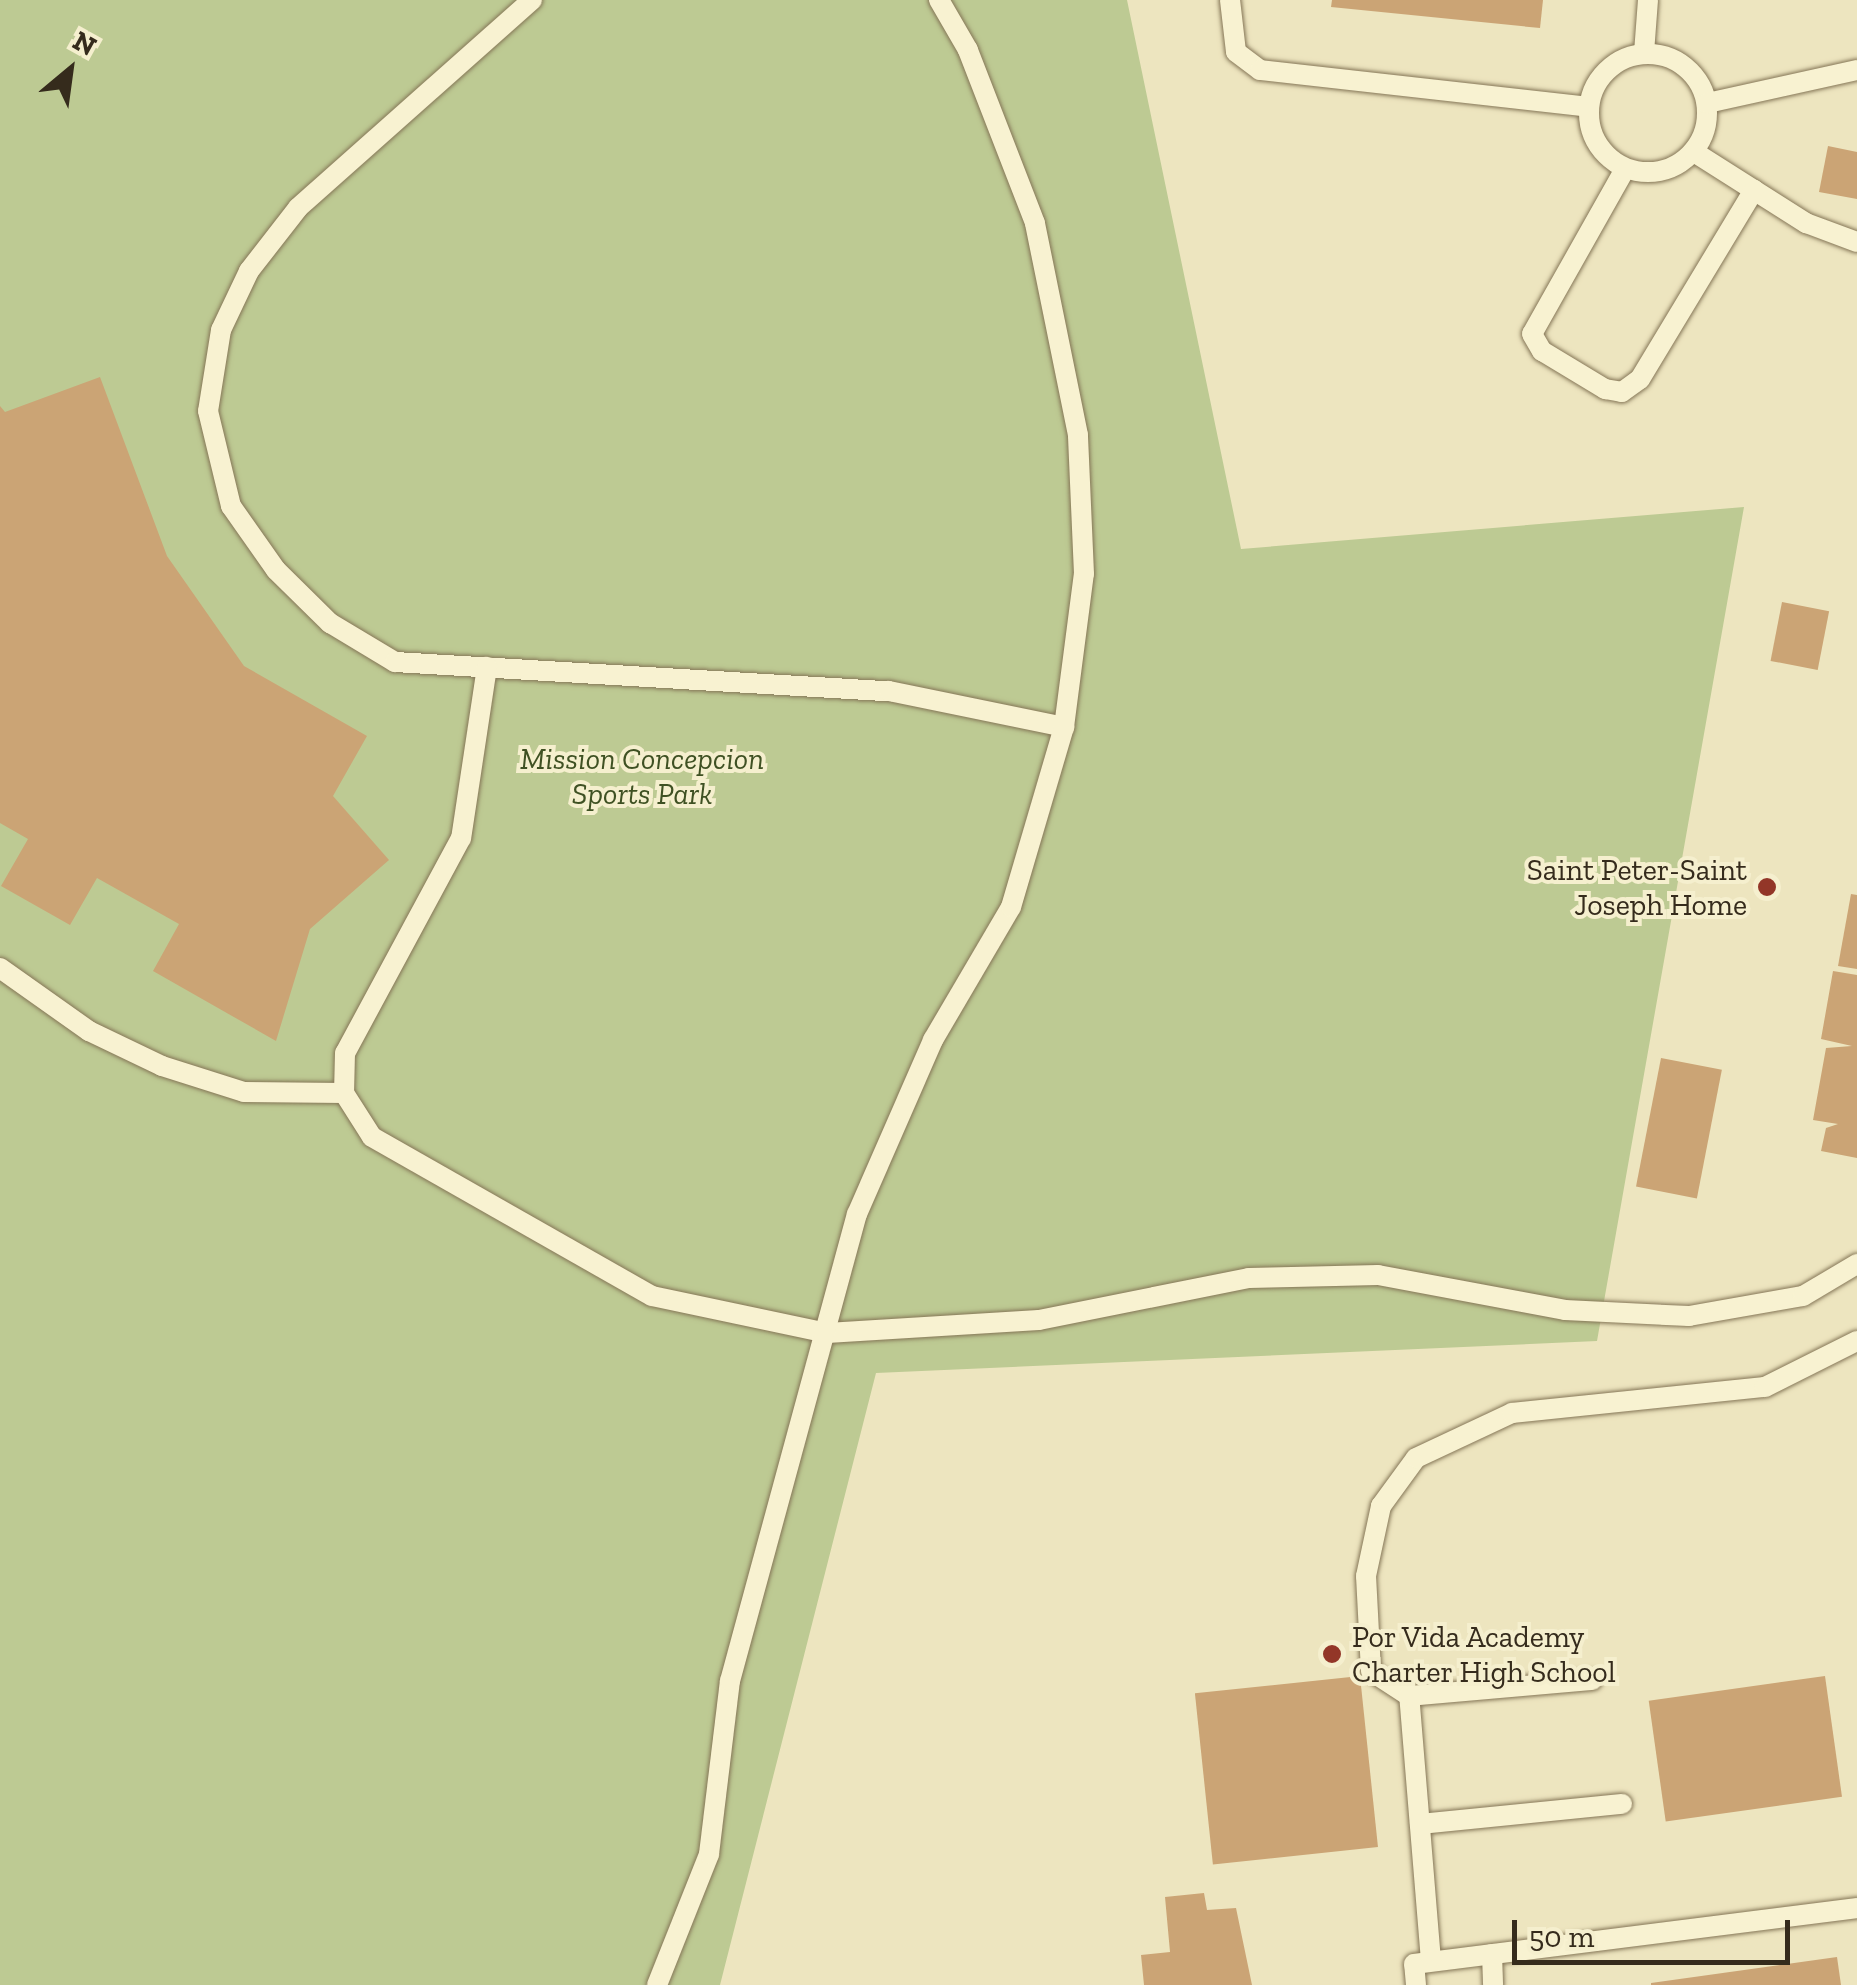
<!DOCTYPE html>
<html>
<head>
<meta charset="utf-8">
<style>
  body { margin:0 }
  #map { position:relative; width:1857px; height:1985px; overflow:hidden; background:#ede5bf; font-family:"Zilla Slab",serif }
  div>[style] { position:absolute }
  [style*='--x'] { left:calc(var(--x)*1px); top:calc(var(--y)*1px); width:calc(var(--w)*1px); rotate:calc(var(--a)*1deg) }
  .green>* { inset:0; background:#bdca93 }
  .building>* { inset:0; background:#cba475; transform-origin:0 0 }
  .roads { filter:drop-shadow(0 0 2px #857657) drop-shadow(0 0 2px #857657) }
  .service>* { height:20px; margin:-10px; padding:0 10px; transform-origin:10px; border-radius:10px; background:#f8f2d1 }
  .service>.ring { margin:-10px; padding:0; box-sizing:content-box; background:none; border:20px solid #f8f2d1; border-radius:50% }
  .dots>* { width:28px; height:28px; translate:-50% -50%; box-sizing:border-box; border:5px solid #f5efce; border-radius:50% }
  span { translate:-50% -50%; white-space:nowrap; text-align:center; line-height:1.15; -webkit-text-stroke:8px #f5efce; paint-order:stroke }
  .park-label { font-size:30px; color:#3f5123; font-style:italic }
  .poi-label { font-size:30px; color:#352b1c }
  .right { translate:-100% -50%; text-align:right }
  .left { translate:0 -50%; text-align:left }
  .north { position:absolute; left:20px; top:20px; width:100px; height:100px; -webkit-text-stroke:8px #f5efce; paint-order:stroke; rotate:29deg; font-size:28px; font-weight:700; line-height:40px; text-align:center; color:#352b1c }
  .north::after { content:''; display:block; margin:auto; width:35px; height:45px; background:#352b1c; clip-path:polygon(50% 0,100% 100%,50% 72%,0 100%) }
  .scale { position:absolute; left:1512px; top:1920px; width:278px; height:45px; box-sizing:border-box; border:5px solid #352b1c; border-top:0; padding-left:12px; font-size:30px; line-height:35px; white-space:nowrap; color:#352b1c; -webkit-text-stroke:8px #f5efce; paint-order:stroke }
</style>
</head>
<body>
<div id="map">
  <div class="green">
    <i style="clip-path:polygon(0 0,1127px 0,1241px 549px,1744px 507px,1597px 1341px,876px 1373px,720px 1985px,0 1985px)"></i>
  </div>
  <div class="building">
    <i style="clip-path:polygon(1332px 0,1543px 0,1540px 28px,1331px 7px)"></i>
    <i style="clip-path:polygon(1828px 146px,1857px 152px,1857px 199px,1819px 192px)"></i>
    <i style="clip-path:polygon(100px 377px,167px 556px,244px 666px,367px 736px,333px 796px,389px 860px,310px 929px,276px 1041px,153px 971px,179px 924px,97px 878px,70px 925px,1px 886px,28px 839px,0 823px,0 406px,5px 412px)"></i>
    <i style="left:1782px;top:602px;width:48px;height:60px;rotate:11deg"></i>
    <i style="clip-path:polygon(1851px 894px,1857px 895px,1857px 969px,1838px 966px)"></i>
    <i style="clip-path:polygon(1833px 971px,1857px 975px,1857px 1158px,1821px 1151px,1826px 1128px,1838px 1124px,1813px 1120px,1826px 1048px,1852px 1046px,1821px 1039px)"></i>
    <i style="left:1661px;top:1058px;width:62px;height:131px;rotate:11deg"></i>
    <i style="left:1360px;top:1676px;width:172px;height:166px;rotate:84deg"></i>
    <i style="left:1825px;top:1676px;width:122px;height:178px;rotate:82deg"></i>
    <i style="clip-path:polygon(1204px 1893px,1207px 1910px,1236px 1908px,1252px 1985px,1144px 1985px,1141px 1955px,1170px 1952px,1165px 1897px)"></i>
    <i style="clip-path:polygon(1837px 1957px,1841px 1985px,1651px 1985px,1651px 1983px)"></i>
  </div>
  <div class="roads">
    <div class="service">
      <i style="--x:532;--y:0;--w:313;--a:138.4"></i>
      <i style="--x:298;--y:208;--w:80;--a:127.9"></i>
      <i style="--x:249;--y:271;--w:65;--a:115.4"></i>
      <i style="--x:221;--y:330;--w:82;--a:99.1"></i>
      <i style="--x:208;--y:411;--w:98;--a:76.4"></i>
      <i style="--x:231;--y:506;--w:78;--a:54.9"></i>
      <i style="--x:276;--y:570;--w:76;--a:44.5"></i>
      <i style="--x:330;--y:623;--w:76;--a:31"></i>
      <i style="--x:395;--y:662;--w:495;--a:3.4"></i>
      <i style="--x:889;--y:691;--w:179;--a:11.6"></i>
      <i style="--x:1230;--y:0;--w:52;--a:83.4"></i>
      <i style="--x:1236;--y:52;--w:30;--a:37"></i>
      <i style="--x:1260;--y:70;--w:330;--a:6.4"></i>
      <i style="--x:1644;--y:53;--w:53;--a:-85.7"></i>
      <i class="ring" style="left:1589px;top:54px;width:98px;height:98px"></i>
      <i style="--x:1707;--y:103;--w:154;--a:-12.4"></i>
      <i style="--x:1694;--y:152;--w:133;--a:32.4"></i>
      <i style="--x:1806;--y:223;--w:54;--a:20.4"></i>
      <i style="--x:1625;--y:169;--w:189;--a:119.4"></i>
      <i style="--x:1532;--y:334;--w:20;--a:60"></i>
      <i style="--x:1542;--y:351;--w:74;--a:31.1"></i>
      <i style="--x:1605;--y:389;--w:17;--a:10"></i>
      <i style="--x:1622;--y:392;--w:22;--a:-36"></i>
      <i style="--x:1640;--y:379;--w:221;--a:-58.9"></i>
      <i style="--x:487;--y:667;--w:173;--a:98.6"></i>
      <i style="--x:461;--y:838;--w:244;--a:118.3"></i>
      <i style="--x:345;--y:1053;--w:40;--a:91.4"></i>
      <i style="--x:344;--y:1093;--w:52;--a:57.5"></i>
      <i style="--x:372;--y:1137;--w:322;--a:29.6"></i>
      <i style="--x:652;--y:1296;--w:179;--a:11.9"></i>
      <i style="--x:827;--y:1333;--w:212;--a:-3.5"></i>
      <i style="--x:1039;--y:1320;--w:214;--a:-11.3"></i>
      <i style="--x:1249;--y:1278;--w:129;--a:-1.3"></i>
      <i style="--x:1378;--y:1275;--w:190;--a:10.6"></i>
      <i style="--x:1565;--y:1310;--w:124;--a:2.8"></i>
      <i style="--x:1689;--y:1316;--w:116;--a:-10"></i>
      <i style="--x:1803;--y:1296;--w:63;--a:-30.7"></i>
      <i style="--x:0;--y:968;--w:109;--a:35.3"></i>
      <i style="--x:89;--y:1031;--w:81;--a:25.6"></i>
      <i style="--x:162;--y:1066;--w:86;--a:17.6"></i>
      <i style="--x:244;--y:1092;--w:100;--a:0.6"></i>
      <i style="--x:1409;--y:1696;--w:45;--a:-146.7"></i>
      <i style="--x:1371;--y:1671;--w:95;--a:-93"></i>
      <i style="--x:1366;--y:1576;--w:72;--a:-77.9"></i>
      <i style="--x:1381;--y:1506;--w:59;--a:-53.9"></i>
      <i style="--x:1416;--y:1458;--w:106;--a:-25.1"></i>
      <i style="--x:1512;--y:1413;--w:254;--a:-5.9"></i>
      <i style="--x:1765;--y:1387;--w:103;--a:-26.6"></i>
      <i style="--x:1420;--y:1824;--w:203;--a:-5.7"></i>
      <i style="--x:1492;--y:1954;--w:31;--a:88"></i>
      <i style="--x:1431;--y:1961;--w:266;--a:-94.7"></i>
      <i style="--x:1409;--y:1696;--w:184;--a:-5"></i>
      <i style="--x:657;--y:1985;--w:141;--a:-68.3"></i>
      <i style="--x:709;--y:1854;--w:174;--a:-83.1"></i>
      <i style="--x:730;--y:1681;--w:484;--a:-74.8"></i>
      <i style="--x:857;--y:1214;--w:190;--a:-66.4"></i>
      <i style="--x:933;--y:1040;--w:154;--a:-59.6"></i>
      <i style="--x:1011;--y:907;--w:188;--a:-73.6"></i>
      <i style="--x:1064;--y:727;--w:154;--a:-82.6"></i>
      <i style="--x:1084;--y:574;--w:139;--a:-92.5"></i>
      <i style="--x:1078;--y:435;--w:216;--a:-101.5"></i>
      <i style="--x:1035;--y:223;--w:186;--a:-111.2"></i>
      <i style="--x:968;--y:50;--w:58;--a:-120.1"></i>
      <i style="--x:1416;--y:1985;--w:21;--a:-95"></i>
      <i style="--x:1414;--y:1964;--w:447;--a:-7.2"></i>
    </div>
  </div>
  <div class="dots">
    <i style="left:1767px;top:887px;background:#933628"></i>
    <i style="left:1332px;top:1654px;background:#933628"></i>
  </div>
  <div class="park-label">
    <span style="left:642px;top:776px">Mission Concepcion<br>Sports Park</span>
  </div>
  <div class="poi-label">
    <span class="right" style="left:1747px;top:887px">Saint Peter-Saint<br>Joseph Home</span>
    <span class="left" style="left:1352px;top:1654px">Por Vida Academy<br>Charter High School</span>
  </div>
  <div class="north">N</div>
  <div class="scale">50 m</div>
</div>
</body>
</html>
